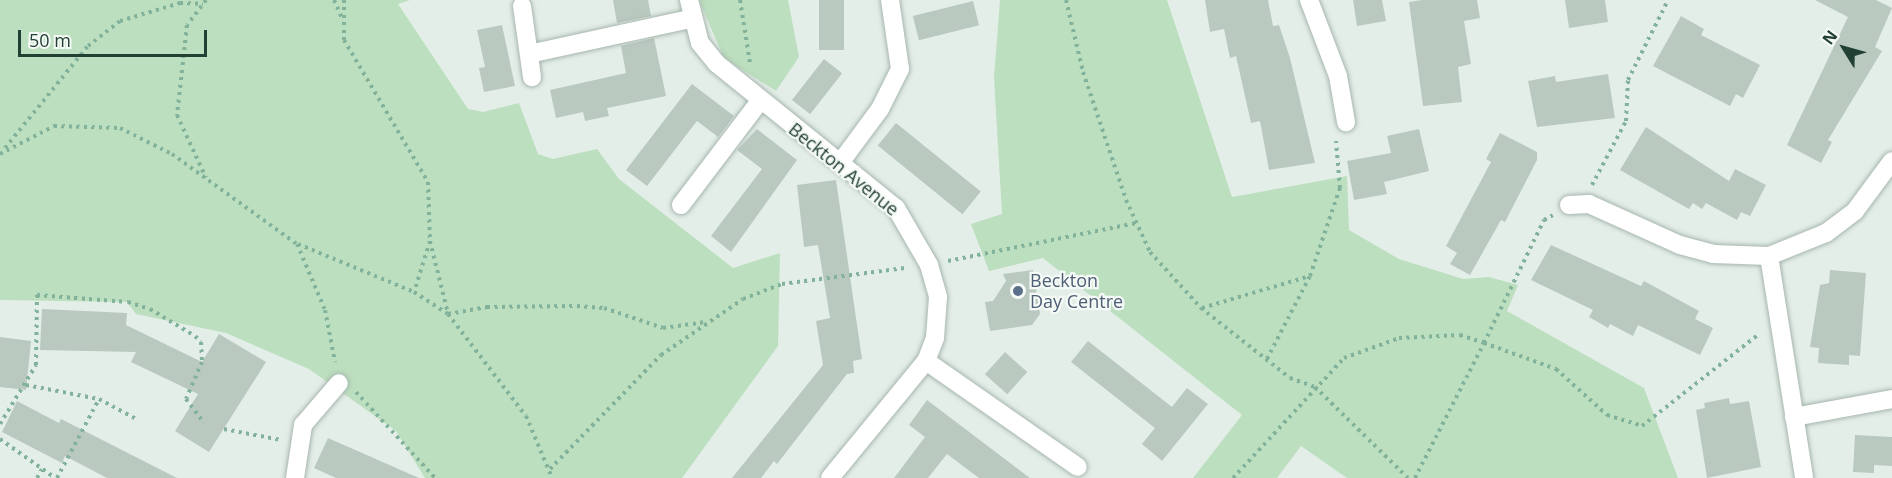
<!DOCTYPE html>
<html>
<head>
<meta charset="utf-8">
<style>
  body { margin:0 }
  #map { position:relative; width:1892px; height:478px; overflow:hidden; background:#e4eee8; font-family:"Open Sans",sans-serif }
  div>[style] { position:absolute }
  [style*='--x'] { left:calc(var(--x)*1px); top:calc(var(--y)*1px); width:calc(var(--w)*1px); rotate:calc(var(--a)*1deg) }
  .green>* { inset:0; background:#bcdfbf }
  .building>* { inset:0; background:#b9c9c0; transform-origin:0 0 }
  .path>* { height:4px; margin-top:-2px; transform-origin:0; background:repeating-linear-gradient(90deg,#83b29b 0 3px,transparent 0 7.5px) }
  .roads { filter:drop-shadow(0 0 2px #a6b6ae) drop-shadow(0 0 2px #a6b6ae) }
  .minor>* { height:18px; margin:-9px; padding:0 9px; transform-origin:9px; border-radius:9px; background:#fff }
  .dots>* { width:16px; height:16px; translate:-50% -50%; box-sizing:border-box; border:3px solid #f5faf6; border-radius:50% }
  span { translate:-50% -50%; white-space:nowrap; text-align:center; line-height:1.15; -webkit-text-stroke:4.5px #f5faf6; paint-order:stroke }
  .street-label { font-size:18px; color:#224033 }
  .service-label { font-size:18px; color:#4e5e75 }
  .left { translate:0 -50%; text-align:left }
  .north { position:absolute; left:1814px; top:18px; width:60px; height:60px; -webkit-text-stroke:4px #f5faf6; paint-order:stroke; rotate:307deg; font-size:16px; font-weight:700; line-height:24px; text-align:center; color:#224033 }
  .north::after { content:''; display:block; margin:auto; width:21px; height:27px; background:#224033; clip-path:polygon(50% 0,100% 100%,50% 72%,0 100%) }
  .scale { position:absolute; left:18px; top:30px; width:189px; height:27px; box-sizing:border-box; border:3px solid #224033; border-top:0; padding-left:8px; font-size:18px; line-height:21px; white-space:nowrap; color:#224033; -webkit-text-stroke:4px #f5faf6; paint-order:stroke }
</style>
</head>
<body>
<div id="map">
  <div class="green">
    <i style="clip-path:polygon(0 0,410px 0,398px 4px,468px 109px,483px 112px,519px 103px,538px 154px,553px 159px,597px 149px,619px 179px,733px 268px,780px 253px,778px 346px,682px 478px,425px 478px,396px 431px,309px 369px,226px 333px,136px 314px,127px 302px,0 300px)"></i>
    <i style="clip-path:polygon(699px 0,788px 0,799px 57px,776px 91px,724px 58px)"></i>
    <i style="clip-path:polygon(1000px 0,1167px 0,1232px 197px,1347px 176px,1349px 230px,1399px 259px,1463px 279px,1489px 277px,1518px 285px,1507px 311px,1644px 388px,1678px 478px,1347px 478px,1301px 446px,1277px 478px,1193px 478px,1242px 415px,1043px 258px,989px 271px,971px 224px,1002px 214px,994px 78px)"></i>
  </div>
  <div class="building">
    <i style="clip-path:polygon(613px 0,648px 0,651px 16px,617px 23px)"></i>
    <i style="left:819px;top:0;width:25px;height:50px"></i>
    <i style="clip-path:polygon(1205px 0,1268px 0,1273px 26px,1279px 25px,1290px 58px,1315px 163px,1269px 170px,1260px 121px,1251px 123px,1236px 56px,1230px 58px,1224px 29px,1210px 32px)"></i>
    <i style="clip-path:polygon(1353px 0,1382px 0,1386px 21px,1357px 26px)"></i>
    <i style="clip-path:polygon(1422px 0,1477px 0,1480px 18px,1464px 21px,1471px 64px,1458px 67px,1462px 102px,1423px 106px,1409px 2px)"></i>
    <i style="clip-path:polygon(1565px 0,1605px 0,1608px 22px,1569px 28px)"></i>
    <i style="clip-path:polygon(1815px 0,1876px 0,1892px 8px,1875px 47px,1882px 51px,1828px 140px,1832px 142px,1821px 163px,1787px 145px,1848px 17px)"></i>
    <i style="left:973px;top:1px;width:25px;height:62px;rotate:76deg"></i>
    <i style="clip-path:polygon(1681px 16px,1704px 29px,1701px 35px,1760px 65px,1743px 98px,1736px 94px,1730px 106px,1653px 66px)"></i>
    <i style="clip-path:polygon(502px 25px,515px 86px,484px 92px,479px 68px,485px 67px,477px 30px)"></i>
    <i style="clip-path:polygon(654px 38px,666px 96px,607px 108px,609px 116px,585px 121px,583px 112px,556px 118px,550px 90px,626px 73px,621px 46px)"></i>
    <i style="left:824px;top:59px;width:23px;height:52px;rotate:38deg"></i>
    <i style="clip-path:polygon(1608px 74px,1615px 118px,1537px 127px,1528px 81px,1555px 76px,1556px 82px)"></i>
    <i style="clip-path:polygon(692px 84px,734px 116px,718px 137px,697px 121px,647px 186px,626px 170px)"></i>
    <i style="left:896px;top:123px;width:109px;height:29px;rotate:39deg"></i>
    <i style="clip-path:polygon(1646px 127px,1729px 181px,1735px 169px,1766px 185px,1750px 216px,1741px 212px,1737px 220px,1706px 203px,1702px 209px,1693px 203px,1689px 209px,1620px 170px)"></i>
    <i style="clip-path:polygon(757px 129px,797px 160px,731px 252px,711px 236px,762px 169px,737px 150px)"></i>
    <i style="clip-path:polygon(1419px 129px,1429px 171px,1384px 182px,1387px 194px,1354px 200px,1347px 161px,1391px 153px,1387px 136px)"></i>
    <i style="clip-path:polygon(1500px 133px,1537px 152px,1537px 160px,1505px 222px,1501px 220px,1470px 275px,1450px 264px,1457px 253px,1446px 246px,1491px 162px,1486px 159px)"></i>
    <i style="clip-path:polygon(836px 180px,862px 359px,853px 361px,854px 373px,847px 374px,777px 464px,774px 461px,761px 478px,732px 478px,823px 365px,816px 321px,830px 318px,818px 245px,804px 247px,797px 185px)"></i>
    <i style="clip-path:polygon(1551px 245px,1641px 286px,1644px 281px,1699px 311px,1695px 319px,1713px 328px,1700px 355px,1638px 325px,1633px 336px,1610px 324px,1608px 328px,1589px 317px,1593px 310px,1531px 280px)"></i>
    <i style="clip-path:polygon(1033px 270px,1040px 314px,1032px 325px,990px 331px,985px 302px,993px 301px,1006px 281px,1003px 274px)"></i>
    <i style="clip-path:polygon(1830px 270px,1866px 273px,1860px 356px,1849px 355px,1849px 365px,1818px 363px,1819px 348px,1810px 347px,1820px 285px,1829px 283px)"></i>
    <i style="clip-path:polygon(42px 309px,127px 313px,126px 325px,202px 362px,219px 334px,266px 362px,209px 452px,175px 431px,198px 394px,131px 362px,136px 352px,40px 350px)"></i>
    <i style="clip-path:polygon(0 337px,31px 341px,26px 390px,0 387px)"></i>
    <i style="clip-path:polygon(1088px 341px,1172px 407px,1187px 388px,1208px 404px,1162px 461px,1142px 444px,1155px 428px,1071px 362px)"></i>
    <i style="left:1005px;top:352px;width:30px;height:30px;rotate:42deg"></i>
    <i style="clip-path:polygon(1729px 398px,1730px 404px,1749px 401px,1761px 467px,1707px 478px,1696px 410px,1705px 408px,1704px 403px)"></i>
    <i style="clip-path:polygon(927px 400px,1030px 478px,979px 478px,947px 454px,928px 478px,894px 478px,925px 437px,909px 425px)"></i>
    <i style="clip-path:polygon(17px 401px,59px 423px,61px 419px,177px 478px,107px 478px,65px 456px,62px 463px,2px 432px)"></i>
    <i style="clip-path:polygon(1855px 435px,1892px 437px,1892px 466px,1874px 465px,1874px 473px,1853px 472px)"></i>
    <i style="clip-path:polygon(328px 438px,419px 478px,336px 478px,314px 468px)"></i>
  </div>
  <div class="path">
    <i style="--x:206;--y:0;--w:31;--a:127"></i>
    <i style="--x:187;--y:25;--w:91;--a:96.3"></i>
    <i style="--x:177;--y:115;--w:69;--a:65.3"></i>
    <i style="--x:334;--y:0;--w:22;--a:66"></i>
    <i style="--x:344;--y:0;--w:40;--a:90"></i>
    <i style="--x:344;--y:40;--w:165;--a:59.4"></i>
    <i style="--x:428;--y:182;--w:59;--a:88.1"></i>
    <i style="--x:430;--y:241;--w:53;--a:107.4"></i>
    <i style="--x:740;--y:0;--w:64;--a:81"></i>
    <i style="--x:1066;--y:0;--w:74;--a:76.7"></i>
    <i style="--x:1083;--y:72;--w:135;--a:71.4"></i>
    <i style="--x:1126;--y:200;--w:57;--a:65.2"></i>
    <i style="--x:1150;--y:252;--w:76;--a:47.7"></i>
    <i style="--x:1201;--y:308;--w:113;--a:38.2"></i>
    <i style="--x:1290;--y:378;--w:27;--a:20"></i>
    <i style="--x:1315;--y:387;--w:130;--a:44.4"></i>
    <i style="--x:5;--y:148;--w:132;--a:-50.9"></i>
    <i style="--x:88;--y:46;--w:41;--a:-38"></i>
    <i style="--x:120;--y:21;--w:63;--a:-16.7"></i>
    <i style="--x:180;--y:3;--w:23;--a:2"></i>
    <i style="--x:0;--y:154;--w:61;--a:-27.4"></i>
    <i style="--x:54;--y:126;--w:66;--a:1.7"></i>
    <i style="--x:120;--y:128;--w:58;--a:26.6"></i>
    <i style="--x:172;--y:154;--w:154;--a:35.8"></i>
    <i style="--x:297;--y:244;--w:72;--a:67"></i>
    <i style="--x:325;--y:310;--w:53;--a:79.1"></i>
    <i style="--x:1592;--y:185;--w:72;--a:-62"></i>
    <i style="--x:1626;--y:121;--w:41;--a:-87.2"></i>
    <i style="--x:1628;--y:80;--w:89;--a:-63.4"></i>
    <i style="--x:430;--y:241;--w:75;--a:76.1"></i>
    <i style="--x:448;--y:314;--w:40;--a:-10"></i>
    <i style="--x:487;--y:307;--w:90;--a:-0.6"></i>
    <i style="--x:577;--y:306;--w:27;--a:4"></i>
    <i style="--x:604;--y:308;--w:62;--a:18.7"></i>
    <i style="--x:663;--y:328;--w:43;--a:-7.9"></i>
    <i style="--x:298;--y:244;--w:126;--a:22.5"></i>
    <i style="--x:414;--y:292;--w:40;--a:32.9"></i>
    <i style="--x:448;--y:314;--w:128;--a:52.6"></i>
    <i style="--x:526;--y:416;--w:67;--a:67.2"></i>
    <i style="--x:948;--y:261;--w:192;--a:-11.4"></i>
    <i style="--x:1202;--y:308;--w:113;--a:-16.5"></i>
    <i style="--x:1267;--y:359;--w:93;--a:-62.6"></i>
    <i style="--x:1310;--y:276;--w:93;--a:-71.2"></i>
    <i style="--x:1340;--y:188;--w:47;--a:-94.9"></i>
    <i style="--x:26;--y:385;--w:74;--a:10.9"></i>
    <i style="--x:99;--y:399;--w:44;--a:28.3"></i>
    <i style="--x:356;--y:392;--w:117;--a:47.4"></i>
    <i style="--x:0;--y:424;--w:69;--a:-58.6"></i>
    <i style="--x:36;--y:365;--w:70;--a:-89.2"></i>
    <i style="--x:37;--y:295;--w:91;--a:4.4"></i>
    <i style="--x:128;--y:302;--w:23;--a:18"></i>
    <i style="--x:150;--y:309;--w:52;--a:31"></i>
    <i style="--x:195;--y:336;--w:8;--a:45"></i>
    <i style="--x:201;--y:342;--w:20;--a:87"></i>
    <i style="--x:202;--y:362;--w:40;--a:113.4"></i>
    <i style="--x:186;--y:399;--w:30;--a:53"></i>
    <i style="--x:224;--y:429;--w:58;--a:10.9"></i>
    <i style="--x:0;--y:439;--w:67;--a:35.3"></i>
    <i style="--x:550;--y:469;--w:159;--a:-45.8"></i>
    <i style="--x:661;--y:355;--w:99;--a:-34.3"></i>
    <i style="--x:743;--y:299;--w:42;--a:-21"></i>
    <i style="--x:782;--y:284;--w:124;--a:-7.4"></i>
    <i style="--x:37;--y:478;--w:10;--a:-61"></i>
    <i style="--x:57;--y:478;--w:89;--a:-62"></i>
    <i style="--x:1233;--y:478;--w:163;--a:-47.2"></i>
    <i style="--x:1344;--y:358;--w:59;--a:-20"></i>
    <i style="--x:1399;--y:338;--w:61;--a:-2.8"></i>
    <i style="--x:1460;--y:335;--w:25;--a:18"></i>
    <i style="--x:1484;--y:343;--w:137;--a:-64"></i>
    <i style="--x:1544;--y:220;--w:10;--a:-29"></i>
    <i style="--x:1415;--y:478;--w:152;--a:-62.9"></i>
    <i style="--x:1484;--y:343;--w:77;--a:19.9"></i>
    <i style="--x:1556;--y:369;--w:69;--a:42"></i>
    <i style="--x:1607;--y:415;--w:37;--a:17"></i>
    <i style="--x:1642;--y:426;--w:149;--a:-38.2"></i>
  </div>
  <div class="roads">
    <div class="minor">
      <i style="--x:689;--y:0;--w:44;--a:75.7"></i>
      <i style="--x:700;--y:43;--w:26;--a:51"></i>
      <i style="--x:716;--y:63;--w:231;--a:38.9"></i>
      <i style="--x:896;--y:208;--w:66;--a:59.9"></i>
      <i style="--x:929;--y:265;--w:33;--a:74"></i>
      <i style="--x:938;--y:297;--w:41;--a:94.2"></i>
      <i style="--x:935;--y:338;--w:25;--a:111"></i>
      <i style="--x:926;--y:361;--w:151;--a:129.4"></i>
      <i style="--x:1309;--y:0;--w:81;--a:69.1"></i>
      <i style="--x:1338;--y:76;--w:47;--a:80.1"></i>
      <i style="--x:522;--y:6;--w:72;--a:82"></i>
      <i style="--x:529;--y:54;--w:165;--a:-12.3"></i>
      <i style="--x:840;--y:163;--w:67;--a:-53.5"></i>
      <i style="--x:880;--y:109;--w:45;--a:-63.4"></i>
      <i style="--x:900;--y:69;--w:70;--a:-98.2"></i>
      <i style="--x:681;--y:205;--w:131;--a:-52.8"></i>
      <i style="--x:1569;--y:205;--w:20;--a:-3"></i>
      <i style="--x:1589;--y:204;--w:100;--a:24.3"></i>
      <i style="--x:1680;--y:245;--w:34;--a:15"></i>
      <i style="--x:1713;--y:254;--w:56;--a:2"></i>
      <i style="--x:1769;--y:256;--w:61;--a:-22"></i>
      <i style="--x:1826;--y:233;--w:36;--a:-37"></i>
      <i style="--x:1855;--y:211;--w:62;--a:-53.5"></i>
      <i style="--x:1769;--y:256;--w:225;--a:81"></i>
      <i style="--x:926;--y:361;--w:185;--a:34.9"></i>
      <i style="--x:1794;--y:417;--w:100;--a:-10.4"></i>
      <i style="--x:295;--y:478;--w:54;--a:-81.4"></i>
      <i style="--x:303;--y:425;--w:55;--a:-49.4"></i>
    </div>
  </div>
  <div class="dots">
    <i style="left:1018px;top:291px;background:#5c6f8a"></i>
  </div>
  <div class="street-label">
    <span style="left:844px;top:169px;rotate:39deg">Beckton Avenue</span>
  </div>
  <div class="service-label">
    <span class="left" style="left:1030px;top:291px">Beckton<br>Day Centre</span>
  </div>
  <div class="north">N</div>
  <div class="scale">50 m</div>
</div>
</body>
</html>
